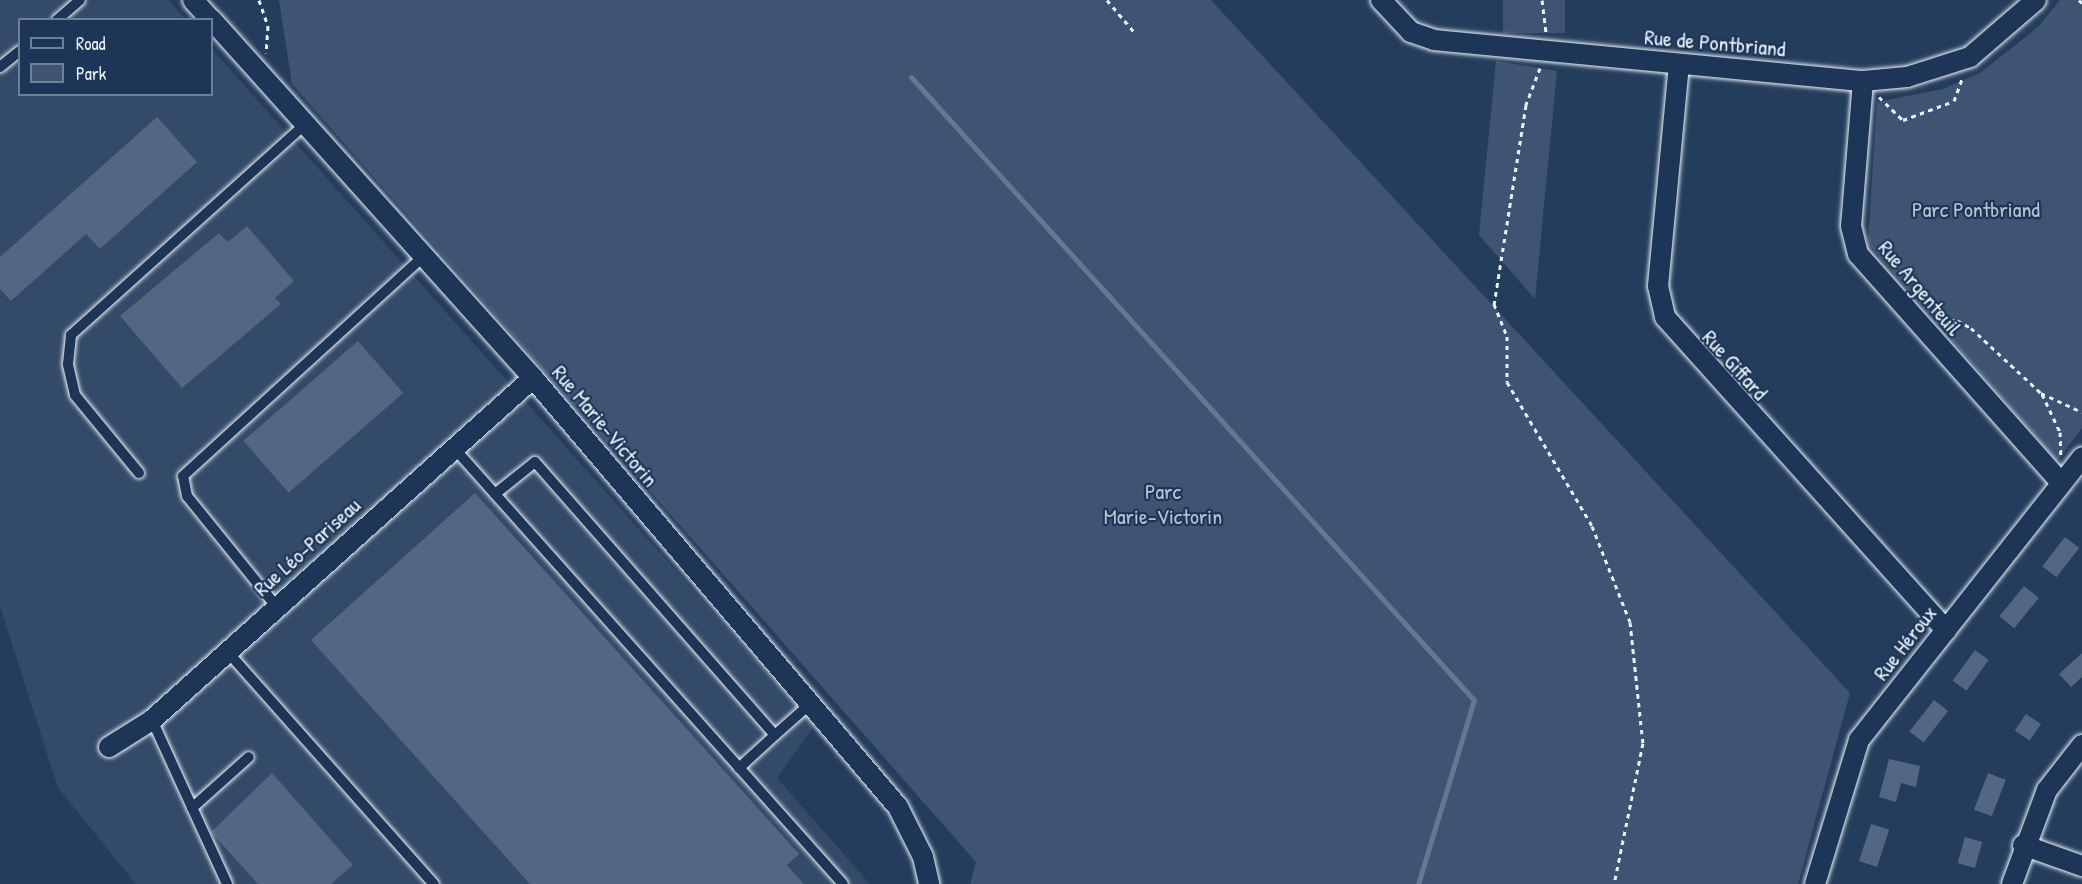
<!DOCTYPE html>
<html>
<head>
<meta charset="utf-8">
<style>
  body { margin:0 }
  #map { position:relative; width:2082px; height:884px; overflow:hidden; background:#253d5d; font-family:"Patrick Hand",sans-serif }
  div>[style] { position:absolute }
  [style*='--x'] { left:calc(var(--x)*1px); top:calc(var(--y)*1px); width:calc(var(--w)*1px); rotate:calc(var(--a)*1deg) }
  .built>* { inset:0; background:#334a68 }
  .green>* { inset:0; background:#3e5472; transform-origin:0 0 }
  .stream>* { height:5px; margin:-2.5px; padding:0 2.5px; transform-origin:2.5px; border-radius:2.5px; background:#657890 }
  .building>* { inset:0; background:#536782; transform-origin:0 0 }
  .path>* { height:3px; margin-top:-1.5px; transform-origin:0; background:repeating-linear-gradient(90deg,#e8f1f8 0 4.5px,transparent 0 9px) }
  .roads { filter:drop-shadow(0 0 2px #e8f1f8) drop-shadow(0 0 2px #e8f1f8) }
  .lane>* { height:10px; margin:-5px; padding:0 5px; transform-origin:5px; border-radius:5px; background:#1d3557 }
  .street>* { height:20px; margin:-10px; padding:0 10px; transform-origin:10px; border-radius:10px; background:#1d3557 }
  span { translate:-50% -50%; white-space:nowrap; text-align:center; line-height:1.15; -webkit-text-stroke:4.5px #1d3557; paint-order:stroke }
  .street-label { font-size:22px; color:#e8f1f8 }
  .park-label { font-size:22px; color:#b5c2d0 }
  .legend { position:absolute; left:18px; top:18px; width:195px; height:78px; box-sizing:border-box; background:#1d3557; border:2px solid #6e8097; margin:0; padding:8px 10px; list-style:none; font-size:18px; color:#e8f1f8 }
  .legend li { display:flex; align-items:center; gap:12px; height:30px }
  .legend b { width:30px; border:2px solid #6e8097 }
</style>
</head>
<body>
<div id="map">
  <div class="built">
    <i style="clip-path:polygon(0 0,168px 0,185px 19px,20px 20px,20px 94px,212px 94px,212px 49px,814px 726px,777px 778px,870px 884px,136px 884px,58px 788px,0 606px)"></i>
  </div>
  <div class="green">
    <i style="clip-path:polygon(279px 0,1211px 0,1850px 693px,1798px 884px,970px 884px,976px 862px,292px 84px)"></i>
    <i style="left:1503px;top:0;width:62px;height:33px"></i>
    <i style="clip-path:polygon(2060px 0,2082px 0,2082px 428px,2057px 461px,1868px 243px,1877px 102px,1943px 89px,1980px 73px,2038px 27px)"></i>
    <i style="clip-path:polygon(1496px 61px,1557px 71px,1535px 299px,1479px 235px)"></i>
  </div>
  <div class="stream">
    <i style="--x:911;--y:77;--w:840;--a:47.9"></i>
    <i style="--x:1474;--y:700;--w:192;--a:106.9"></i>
  </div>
  <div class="building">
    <i style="clip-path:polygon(157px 117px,197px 162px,100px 249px,86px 234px,11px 301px,0 289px,0 257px)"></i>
    <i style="clip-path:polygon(247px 226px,294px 281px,275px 298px,281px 304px,182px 388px,120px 316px,219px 233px,228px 242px)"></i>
    <i style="left:358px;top:341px;width:69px;height:152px;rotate:49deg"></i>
    <i style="clip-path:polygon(475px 493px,799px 854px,787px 865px,804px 884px,530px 884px,311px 640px)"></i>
    <i style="left:2065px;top:537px;width:18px;height:37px;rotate:38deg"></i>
    <i style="left:2024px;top:586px;width:19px;height:39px;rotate:39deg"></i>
    <i style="left:1975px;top:650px;width:17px;height:38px;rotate:36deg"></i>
    <i style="clip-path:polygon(2082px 653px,2082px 677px,2071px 687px,2059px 674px)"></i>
    <i style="left:1934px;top:700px;width:18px;height:40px;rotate:38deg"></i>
    <i style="left:2026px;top:714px;width:18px;height:20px;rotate:34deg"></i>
    <i style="clip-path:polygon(1889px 759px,1920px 766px,1916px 787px,1901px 783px,1896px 802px,1879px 797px)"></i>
    <i style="clip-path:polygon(272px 773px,353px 865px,331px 884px,258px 884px,211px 832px)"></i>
    <i style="left:1988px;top:773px;width:19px;height:39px;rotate:21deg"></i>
    <i style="left:1871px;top:824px;width:19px;height:39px;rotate:18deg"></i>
    <i style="left:1965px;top:837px;width:18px;height:27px;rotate:16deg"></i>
  </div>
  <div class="path">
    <i style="--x:259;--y:0;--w:28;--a:71"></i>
    <i style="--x:268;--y:26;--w:27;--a:94"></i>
    <i style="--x:1107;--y:0;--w:43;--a:49.7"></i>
    <i style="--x:1542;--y:0;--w:32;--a:83"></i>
    <i style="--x:2079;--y:0;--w:4;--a:45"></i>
    <i style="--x:1540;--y:68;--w:40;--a:111"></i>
    <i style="--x:1526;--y:105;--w:202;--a:99.1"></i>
    <i style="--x:1494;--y:304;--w:35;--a:68"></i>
    <i style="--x:1507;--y:336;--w:46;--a:90"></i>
    <i style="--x:1507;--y:382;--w:167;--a:59.4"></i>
    <i style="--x:1592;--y:526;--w:103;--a:68.4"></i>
    <i style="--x:1630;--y:622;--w:122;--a:83.9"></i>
    <i style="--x:1643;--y:743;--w:144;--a:101.6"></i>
    <i style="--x:1879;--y:97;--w:33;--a:44"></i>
    <i style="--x:1903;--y:120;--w:54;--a:-20.4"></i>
    <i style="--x:1954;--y:101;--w:23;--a:-70"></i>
    <i style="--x:1942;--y:321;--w:15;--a:-4"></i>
    <i style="--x:1957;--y:320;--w:16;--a:30"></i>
    <i style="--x:1971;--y:328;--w:96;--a:42.9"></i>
    <i style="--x:2041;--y:393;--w:45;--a:24.9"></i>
    <i style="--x:2042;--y:394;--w:42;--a:64.7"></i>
    <i style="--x:2060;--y:432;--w:23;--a:88"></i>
  </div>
  <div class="roads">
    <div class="lane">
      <i style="--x:57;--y:20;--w:30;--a:-41"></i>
      <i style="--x:0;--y:67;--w:26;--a:-39"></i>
      <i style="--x:454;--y:448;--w:584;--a:48.26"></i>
      <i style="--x:139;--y:473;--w:101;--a:-129.4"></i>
      <i style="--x:75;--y:395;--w:32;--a:-103"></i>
      <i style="--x:68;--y:364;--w:29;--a:-84"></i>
      <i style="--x:71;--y:335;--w:315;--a:-42"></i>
      <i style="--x:495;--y:494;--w:51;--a:-38.7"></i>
      <i style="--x:535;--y:462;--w:363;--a:48.7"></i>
      <i style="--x:775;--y:735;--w:47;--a:-41.5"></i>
      <i style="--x:276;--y:606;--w:141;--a:-129"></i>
      <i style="--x:187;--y:496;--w:20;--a:-101"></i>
      <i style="--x:183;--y:476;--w:326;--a:-42.4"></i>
      <i style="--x:226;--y:650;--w:313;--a:48.4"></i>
      <i style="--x:152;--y:720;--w:180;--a:65.4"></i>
      <i style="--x:739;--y:768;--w:49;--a:-42.5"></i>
      <i style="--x:192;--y:808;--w:76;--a:-41.8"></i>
    </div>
    <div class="street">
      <i style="--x:193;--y:0;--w:27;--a:48"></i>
      <i style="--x:1381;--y:0;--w:44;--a:46.8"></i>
      <i style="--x:1411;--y:32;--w:24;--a:19"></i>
      <i style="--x:1434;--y:40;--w:431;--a:5.5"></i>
      <i style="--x:1863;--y:81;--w:44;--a:-5.2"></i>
      <i style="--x:1907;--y:77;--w:66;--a:-17.6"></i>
      <i style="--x:1970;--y:57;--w:87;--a:-40.8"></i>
      <i style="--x:212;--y:20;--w:481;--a:48.1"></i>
      <i style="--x:533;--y:378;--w:563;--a:49.61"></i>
      <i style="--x:898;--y:807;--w:56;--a:63.4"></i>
      <i style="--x:923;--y:857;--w:28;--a:77"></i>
      <i style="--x:1679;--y:64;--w:223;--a:95.4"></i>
      <i style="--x:1658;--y:286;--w:32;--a:77"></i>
      <i style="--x:1665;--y:317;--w:421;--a:48.1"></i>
      <i style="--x:1863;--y:81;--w:145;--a:94.7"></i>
      <i style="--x:1851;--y:226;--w:29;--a:76"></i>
      <i style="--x:1858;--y:254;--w:306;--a:48.4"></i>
      <i style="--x:109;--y:747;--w:51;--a:-32.1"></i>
      <i style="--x:152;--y:720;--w:512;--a:-41.91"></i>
      <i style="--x:2023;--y:845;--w:63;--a:19.6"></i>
      <i style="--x:1815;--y:884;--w:151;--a:-73"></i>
      <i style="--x:1859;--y:740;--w:360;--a:-51.7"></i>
      <i style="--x:2012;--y:884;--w:100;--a:-69.6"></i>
      <i style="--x:2047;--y:790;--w:57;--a:-52.1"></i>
    </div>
  </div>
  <div class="street-label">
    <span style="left:1715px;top:43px;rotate:5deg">Rue de Pontbriand</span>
    <span style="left:1920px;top:288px;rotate:50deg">Rue Argenteuil</span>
    <span style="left:1735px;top:365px;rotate:48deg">Rue Giffard</span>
    <span style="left:605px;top:426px;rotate:50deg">Rue Marie-Victorin</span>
    <span style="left:307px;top:547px;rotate:-42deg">Rue Léo-Pariseau</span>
    <span style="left:1905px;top:643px;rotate:-52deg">Rue Héroux</span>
  </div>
  <div class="park-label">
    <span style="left:1976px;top:210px">Parc Pontbriand</span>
    <span style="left:1163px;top:504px">Parc<br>Marie-Victorin</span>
  </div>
  <ul class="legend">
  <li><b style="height:8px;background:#1d3557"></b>Road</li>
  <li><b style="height:16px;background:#3e5472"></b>Park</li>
  </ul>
</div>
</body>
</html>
